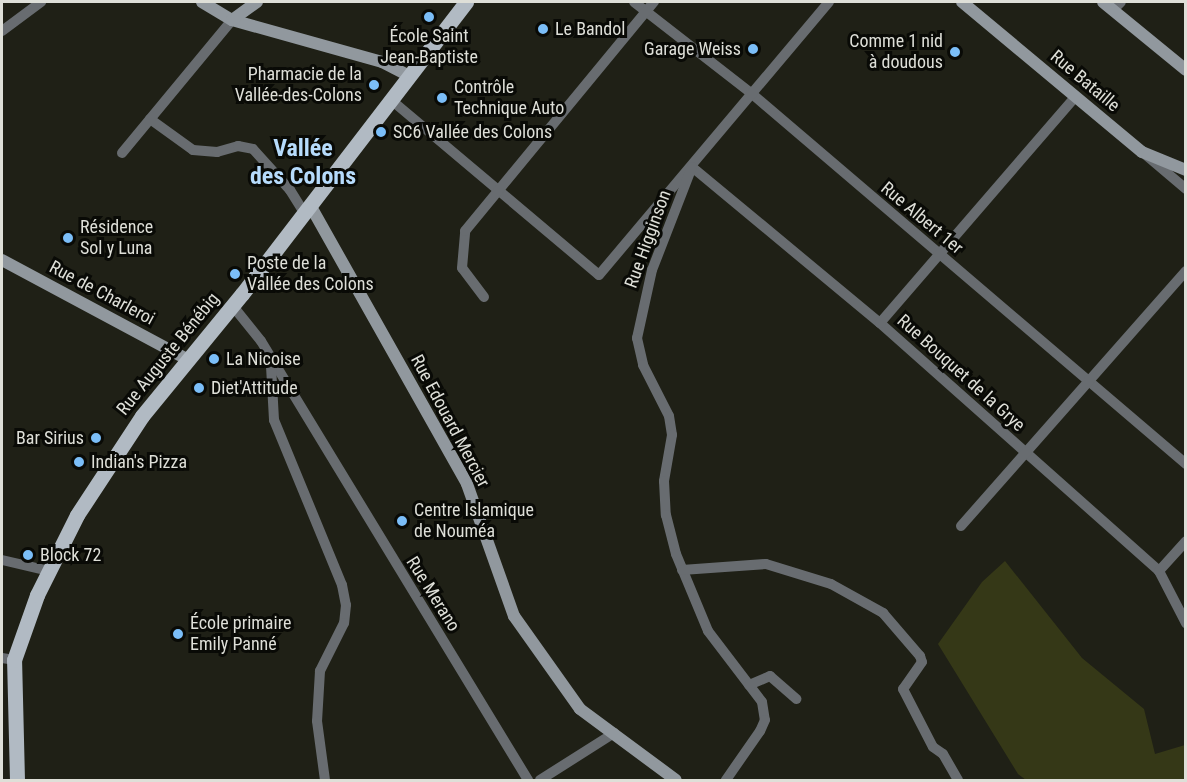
<!DOCTYPE html>
<html>
<head>
<meta charset="utf-8">
<style>
  body { margin:0 }
  #map { position:relative; width:1187px; height:782px; overflow:hidden; background:#1f2016; font-family:"Roboto Condensed",sans-serif }
  div>[style] { position:absolute }
  [style*='--x'] { left:calc(var(--x)*1px); top:calc(var(--y)*1px); width:calc(var(--w)*1px); rotate:calc(var(--a)*1deg) }
  .green>* { inset:0; background:#353817 }
  .street>* { height:10px; margin:-5px; padding:0 5px; transform-origin:5px; border-radius:5px; background:#686c70 }
  .secondary>* { height:12px; margin:-6px; padding:0 6px; transform-origin:6px; border-radius:6px; background:#91989e }
  .primary>* { height:15px; margin:-7.5px; padding:0 7.5px; transform-origin:7.5px; border-radius:7.5px; background:#b1bac3 }
  .dots>* { width:16px; height:16px; translate:-50% -50%; box-sizing:border-box; border:3px solid #090a06; border-radius:50% }
  span { translate:-50% -50%; white-space:nowrap; text-align:center; line-height:1.15; -webkit-text-stroke:6px #090a06; paint-order:stroke }
  .poi-label { font-size:18px; color:#dedfd8 }
  .left { translate:0 -50%; text-align:left }
  .right { translate:-100% -50%; text-align:right }
  .street-label { font-size:18px; color:#dedfd8 }
  .district-label { font-size:24px; color:#b6dbfc; font-weight:700 }
  .frame { position:absolute; inset:0; border:3px solid #dedfd8; pointer-events:none }
</style>
</head>
<body>
<div id="map">
  <div class="green">
    <i style="clip-path:polygon(1005px 561px,1082px 658px,1144px 709px,1155px 754px,1185px 745px,1185px 780px,1026px 780px,1018px 774px,938px 644px,982px 582px)"></i>
  </div>
  <div class="street">
    <i style="--x:634;--y:2;--w:148;--a:37.9"></i>
    <i style="--x:751;--y:93;--w:572;--a:40.46"></i>
    <i style="--x:1113;--y:10;--w:11;--a:-45"></i>
    <i style="--x:2;--y:31;--w:49;--a:-36.6"></i>
    <i style="--x:390;--y:99;--w:273;--a:40.1"></i>
    <i style="--x:599;--y:275;--w:357;--a:-49.9"></i>
    <i style="--x:150;--y:119;--w:53;--a:35.8"></i>
    <i style="--x:193;--y:150;--w:24;--a:5"></i>
    <i style="--x:217;--y:152;--w:22;--a:-16"></i>
    <i style="--x:238;--y:146;--w:15;--a:11"></i>
    <i style="--x:253;--y:149;--w:55;--a:47.9"></i>
    <i style="--x:290;--y:190;--w:26;--a:58"></i>
    <i style="--x:122;--y:153;--w:173;--a:-50.4"></i>
    <i style="--x:1147;--y:156;--w:51;--a:40.2"></i>
    <i style="--x:692;--y:167;--w:244;--a:39.7"></i>
    <i style="--x:880;--y:323;--w:373;--a:41.6"></i>
    <i style="--x:1159;--y:571;--w:59;--a:62.6"></i>
    <i style="--x:692;--y:167;--w:110;--a:111.2"></i>
    <i style="--x:652;--y:270;--w:70;--a:102.4"></i>
    <i style="--x:637;--y:338;--w:28;--a:77"></i>
    <i style="--x:643;--y:365;--w:57;--a:63"></i>
    <i style="--x:669;--y:416;--w:19;--a:81"></i>
    <i style="--x:672;--y:435;--w:47;--a:99.9"></i>
    <i style="--x:664;--y:481;--w:34;--a:87"></i>
    <i style="--x:666;--y:515;--w:40;--a:75.6"></i>
    <i style="--x:676;--y:554;--w:83;--a:67.4"></i>
    <i style="--x:708;--y:631;--w:89;--a:52.7"></i>
    <i style="--x:762;--y:702;--w:18;--a:81"></i>
    <i style="--x:765;--y:720;--w:12;--a:114"></i>
    <i style="--x:760;--y:731;--w:60;--a:124.8"></i>
    <i style="--x:484;--y:297;--w:36;--a:-127"></i>
    <i style="--x:462;--y:268;--w:37;--a:-85"></i>
    <i style="--x:465;--y:231;--w:297;--a:-50.5"></i>
    <i style="--x:232;--y:305;--w:46;--a:51.1"></i>
    <i style="--x:261;--y:341;--w:514;--a:58.69"></i>
    <i style="--x:880;--y:323;--w:298;--a:-49.2"></i>
    <i style="--x:271;--y:366;--w:54;--a:86.8"></i>
    <i style="--x:274;--y:420;--w:178;--a:67.6"></i>
    <i style="--x:342;--y:585;--w:20;--a:79"></i>
    <i style="--x:346;--y:605;--w:18;--a:96"></i>
    <i style="--x:344;--y:623;--w:54;--a:116.6"></i>
    <i style="--x:320;--y:671;--w:50;--a:93.4"></i>
    <i style="--x:317;--y:721;--w:60;--a:82.3"></i>
    <i style="--x:961;--y:526;--w:340;--a:-48.6"></i>
    <i style="--x:2;--y:560;--w:48;--a:13.2"></i>
    <i style="--x:682;--y:570;--w:84;--a:-4.1"></i>
    <i style="--x:766;--y:564;--w:68;--a:17.1"></i>
    <i style="--x:831;--y:584;--w:60;--a:29.1"></i>
    <i style="--x:883;--y:613;--w:57;--a:49.3"></i>
    <i style="--x:920;--y:656;--w:6;--a:72"></i>
    <i style="--x:922;--y:662;--w:33;--a:125"></i>
    <i style="--x:903;--y:689;--w:65;--a:62.7"></i>
    <i style="--x:933;--y:747;--w:12;--a:35"></i>
    <i style="--x:943;--y:754;--w:30;--a:60"></i>
    <i style="--x:1159;--y:571;--w:40;--a:-48"></i>
    <i style="--x:2;--y:658;--w:12;--a:9"></i>
    <i style="--x:749;--y:685;--w:23;--a:-23"></i>
    <i style="--x:770;--y:676;--w:35;--a:41"></i>
    <i style="--x:540;--y:780;--w:88;--a:-32.4"></i>
  </div>
  <div class="secondary">
    <i style="--x:202;--y:2;--w:35;--a:31"></i>
    <i style="--x:232;--y:20;--w:156;--a:15.6"></i>
    <i style="--x:382;--y:62;--w:30;--a:27"></i>
    <i style="--x:962;--y:2;--w:234;--a:39.8"></i>
    <i style="--x:1142;--y:152;--w:48;--a:22.2"></i>
    <i style="--x:1103;--y:2;--w:107;--a:39.3"></i>
    <i style="--x:232;--y:20;--w:31;--a:-36"></i>
    <i style="--x:310;--y:205;--w:320;--a:60.6"></i>
    <i style="--x:467;--y:484;--w:140;--a:70.4"></i>
    <i style="--x:514;--y:616;--w:114;--a:54.6"></i>
    <i style="--x:580;--y:709;--w:119;--a:36.5"></i>
    <i style="--x:2;--y:260;--w:208;--a:28.2"></i>
  </div>
  <div class="primary">
    <i style="--x:17;--y:780;--w:120;--a:-91.4"></i>
    <i style="--x:14;--y:660;--w:69;--a:-70.5"></i>
    <i style="--x:37;--y:595;--w:89;--a:-63.4"></i>
    <i style="--x:77;--y:515;--w:118;--a:-56.7"></i>
    <i style="--x:142;--y:416;--w:158;--a:-50.7"></i>
    <i style="--x:242;--y:294;--w:368;--a:-52.5"></i>
  </div>
  <div class="dots">
    <i style="left:429px;top:17px;background:#7bbef8"></i>
    <i style="left:543px;top:29px;background:#7bbef8"></i>
    <i style="left:753px;top:49px;background:#7bbef8"></i>
    <i style="left:955px;top:52px;background:#7bbef8"></i>
    <i style="left:374px;top:85px;background:#7bbef8"></i>
    <i style="left:442px;top:98px;background:#7bbef8"></i>
    <i style="left:381px;top:132px;background:#7bbef8"></i>
    <i style="left:68px;top:238px;background:#7bbef8"></i>
    <i style="left:235px;top:274px;background:#7bbef8"></i>
    <i style="left:214px;top:359px;background:#7bbef8"></i>
    <i style="left:199px;top:388px;background:#7bbef8"></i>
    <i style="left:96px;top:438px;background:#7bbef8"></i>
    <i style="left:79px;top:462px;background:#7bbef8"></i>
    <i style="left:402px;top:521px;background:#7bbef8"></i>
    <i style="left:28px;top:555px;background:#7bbef8"></i>
    <i style="left:178px;top:634px;background:#7bbef8"></i>
  </div>
  <div class="poi-label">
    <span class="left" style="left:555px;top:29px">Le Bandol</span>
    <span style="left:429px;top:47px">École Saint<br>Jean-Baptiste</span>
    <span class="right" style="left:943px;top:52px">Comme 1 nid<br>à doudous</span>
    <span class="right" style="left:741px;top:49px">Garage Weiss</span>
    <span class="right" style="left:362px;top:85px">Pharmacie de la<br>Vallée-des-Colons</span>
    <span class="left" style="left:454px;top:98px">Contrôle<br>Technique Auto</span>
    <span class="left" style="left:393px;top:132px">SC6 Vallée des Colons</span>
    <span class="left" style="left:80px;top:238px">Résidence<br>Sol y Luna</span>
    <span class="left" style="left:247px;top:274px">Poste de la<br>Vallée des Colons</span>
    <span class="left" style="left:226px;top:359px">La Nicoise</span>
    <span class="left" style="left:211px;top:388px">Diet'Attitude</span>
    <span class="right" style="left:84px;top:438px">Bar Sirius</span>
    <span class="left" style="left:91px;top:462px">Indian's Pizza</span>
    <span class="left" style="left:414px;top:521px">Centre Islamique<br>de Nouméa</span>
    <span class="left" style="left:40px;top:555px">Block 72</span>
    <span class="left" style="left:190px;top:634px">École primaire<br>Emily Panné</span>
  </div>
  <div class="street-label">
    <span style="left:1085px;top:81px;rotate:40deg">Rue Bataille</span>
    <span style="left:922px;top:218px;rotate:40deg">Rue Albert 1er</span>
    <span style="left:648px;top:239px;rotate:-70deg">Rue Higginson</span>
    <span style="left:102px;top:293px;rotate:28deg">Rue de Charleroi</span>
    <span style="left:168px;top:354px;rotate:-51deg">Rue Auguste Bénébig</span>
    <span style="left:961px;top:373px;rotate:42deg">Rue Bouquet de la Grye</span>
    <span style="left:450px;top:421px;rotate:62deg">Rue Edouard Mercier</span>
    <span style="left:433px;top:594px;rotate:58deg">Rue Merano</span>
  </div>
  <div class="district-label">
    <span style="left:303px;top:163px">Vallée<br>des Colons</span>
  </div>
  <div class="frame"></div>
</div>
</body>
</html>
